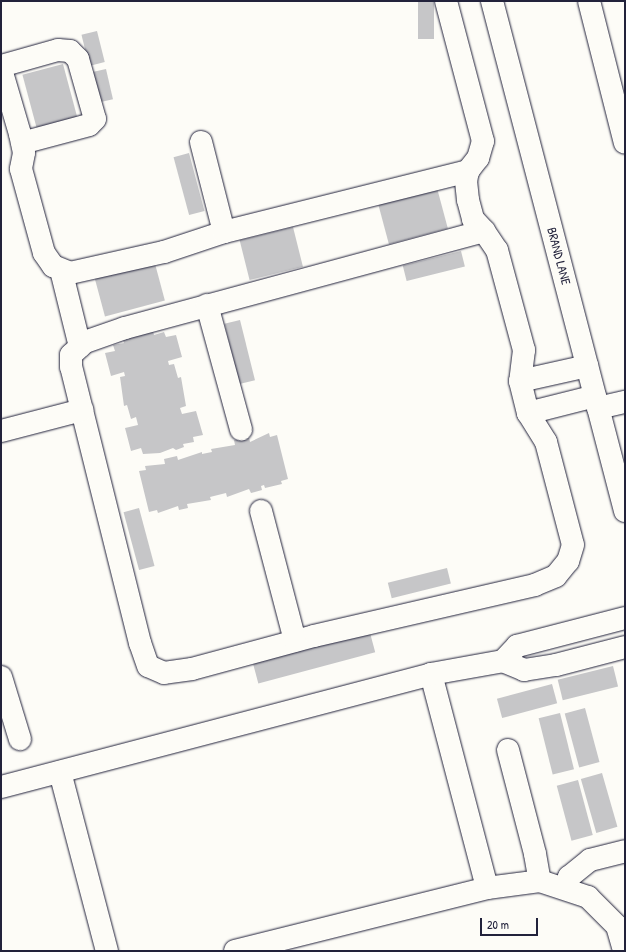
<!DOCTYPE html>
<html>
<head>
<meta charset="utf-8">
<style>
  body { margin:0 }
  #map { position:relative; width:626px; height:952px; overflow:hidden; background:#fdfcf7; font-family:"Patrick Hand",sans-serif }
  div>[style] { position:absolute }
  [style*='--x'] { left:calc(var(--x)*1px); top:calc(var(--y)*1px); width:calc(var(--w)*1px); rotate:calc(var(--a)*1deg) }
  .building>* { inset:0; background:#c6c6c8; transform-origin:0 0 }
  .roads { filter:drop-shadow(0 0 1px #22223b) drop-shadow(0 0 1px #22223b) }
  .minor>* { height:22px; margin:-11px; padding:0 11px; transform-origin:11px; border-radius:11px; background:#fdfcf7 }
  span { translate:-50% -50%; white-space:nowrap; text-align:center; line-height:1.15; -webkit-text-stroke:3.5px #fdfcf7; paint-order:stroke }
  .street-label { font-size:13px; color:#22223b }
  .frame { position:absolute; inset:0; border:2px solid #22223b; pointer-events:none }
  .scale { position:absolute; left:480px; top:918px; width:58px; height:18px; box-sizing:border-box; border:2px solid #22223b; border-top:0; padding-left:5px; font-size:12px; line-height:14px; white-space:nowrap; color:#22223b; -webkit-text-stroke:3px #fdfcf7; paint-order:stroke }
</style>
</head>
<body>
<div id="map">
  <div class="building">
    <i style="left:418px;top:1px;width:16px;height:38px"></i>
    <i style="left:97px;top:31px;width:32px;height:16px;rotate:76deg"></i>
    <i style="left:63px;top:64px;width:55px;height:42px;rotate:75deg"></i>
    <i style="left:106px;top:69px;width:31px;height:16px;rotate:77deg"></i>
    <i style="left:189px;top:153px;width:60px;height:16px;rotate:75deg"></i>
    <i style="left:437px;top:188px;width:42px;height:61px;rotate:75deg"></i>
    <i style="left:293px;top:227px;width:41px;height:55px;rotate:76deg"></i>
    <i style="left:461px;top:251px;width:16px;height:60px;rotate:76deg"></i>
    <i style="left:154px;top:260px;width:42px;height:62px;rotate:75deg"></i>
    <i style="left:240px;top:320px;width:62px;height:16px;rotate:76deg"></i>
    <i style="clip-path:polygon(153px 331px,154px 335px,164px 332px,166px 337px,176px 335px,182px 357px,168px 361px,169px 365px,174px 364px,178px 378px,181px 377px,186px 406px,180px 408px,182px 414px,196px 411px,203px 435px,193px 437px,194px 442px,183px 444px,184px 447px,176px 450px,173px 448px,160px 453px,143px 454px,141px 448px,131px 451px,125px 428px,138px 425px,136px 417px,131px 419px,127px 405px,124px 406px,120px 377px,125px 376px,124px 372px,111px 376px,105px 353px,115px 351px,113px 345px,124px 343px,123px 340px)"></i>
    <i style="clip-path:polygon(269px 433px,270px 437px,277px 435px,288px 479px,281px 481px,282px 484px,265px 488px,264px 485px,261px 486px,262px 490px,251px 493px,249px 489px,227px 497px,226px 493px,210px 497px,211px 500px,187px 504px,188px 508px,179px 510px,178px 506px,158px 513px,157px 510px,149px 512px,139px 471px,146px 470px,145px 466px,165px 464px,164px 459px,177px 456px,178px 460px,202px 452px,202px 454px,212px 452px,211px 449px,235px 445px,234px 440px,249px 437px,250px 442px)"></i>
    <i style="left:139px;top:508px;width:60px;height:16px;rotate:75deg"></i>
    <i style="left:447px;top:568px;width:16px;height:61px;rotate:76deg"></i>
    <i style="left:369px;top:629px;width:24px;height:121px;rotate:75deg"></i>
    <i style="left:613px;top:666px;width:21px;height:57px;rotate:76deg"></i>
    <i style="left:552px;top:684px;width:20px;height:57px;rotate:75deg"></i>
    <i style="left:585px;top:708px;width:56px;height:21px;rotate:75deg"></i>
    <i style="left:560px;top:713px;width:58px;height:22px;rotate:76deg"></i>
    <i style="left:602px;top:773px;width:56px;height:22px;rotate:74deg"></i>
    <i style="left:578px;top:780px;width:57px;height:22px;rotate:75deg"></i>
  </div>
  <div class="roads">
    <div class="minor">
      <i style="--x:446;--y:1;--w:145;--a:75.2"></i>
      <i style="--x:483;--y:141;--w:18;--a:106"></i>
      <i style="--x:478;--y:158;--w:16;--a:128"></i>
      <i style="--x:468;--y:171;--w:10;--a:101"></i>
      <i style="--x:466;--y:181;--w:19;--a:84"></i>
      <i style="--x:468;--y:200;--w:20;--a:75"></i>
      <i style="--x:473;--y:219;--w:16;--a:47"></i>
      <i style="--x:484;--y:231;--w:23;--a:56"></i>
      <i style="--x:497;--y:250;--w:104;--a:74.9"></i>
      <i style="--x:524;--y:350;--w:31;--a:97"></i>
      <i style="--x:520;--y:381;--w:33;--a:76"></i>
      <i style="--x:528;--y:413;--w:34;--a:58"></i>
      <i style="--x:546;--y:442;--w:106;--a:75.3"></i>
      <i style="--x:573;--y:545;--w:17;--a:107"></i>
      <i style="--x:568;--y:561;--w:19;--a:129"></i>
      <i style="--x:556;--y:576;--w:23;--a:157"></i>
      <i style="--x:535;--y:585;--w:227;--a:167"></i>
      <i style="--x:314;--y:636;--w:126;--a:164.9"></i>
      <i style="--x:192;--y:669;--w:28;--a:172"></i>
      <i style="--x:164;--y:673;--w:17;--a:-156"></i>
      <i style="--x:148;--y:666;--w:24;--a:-109"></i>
      <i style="--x:140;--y:643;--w:284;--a:-104"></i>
      <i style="--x:71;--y:367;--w:12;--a:-90"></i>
      <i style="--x:71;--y:355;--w:19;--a:-43"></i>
      <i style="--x:85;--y:342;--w:42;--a:-19.3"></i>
      <i style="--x:125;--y:328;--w:372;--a:-15.1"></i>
      <i style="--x:492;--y:1;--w:527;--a:75.38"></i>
      <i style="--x:589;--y:1;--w:146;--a:75.8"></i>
      <i style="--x:1;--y:66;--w:59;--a:-15.7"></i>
      <i style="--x:58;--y:50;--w:12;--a:5"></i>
      <i style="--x:70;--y:51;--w:11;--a:45"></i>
      <i style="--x:78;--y:59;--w:62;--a:74.2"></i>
      <i style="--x:95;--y:119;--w:8;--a:135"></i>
      <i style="--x:89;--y:125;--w:69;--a:165"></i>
      <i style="--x:1;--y:69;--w:68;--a:73.7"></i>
      <i style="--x:20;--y:134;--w:19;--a:78"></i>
      <i style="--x:24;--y:153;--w:16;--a:101"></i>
      <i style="--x:21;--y:169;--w:87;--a:74.7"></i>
      <i style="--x:44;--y:253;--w:16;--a:55"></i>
      <i style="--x:53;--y:266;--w:18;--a:22"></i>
      <i style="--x:70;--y:273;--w:96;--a:-12.6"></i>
      <i style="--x:164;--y:252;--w:63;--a:-18.4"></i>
      <i style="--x:224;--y:232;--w:252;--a:-14"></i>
      <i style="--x:201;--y:142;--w:93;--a:75.7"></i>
      <i style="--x:61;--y:270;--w:79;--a:76.1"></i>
      <i style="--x:207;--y:305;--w:129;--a:74.7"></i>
      <i style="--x:520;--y:381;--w:69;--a:-12.6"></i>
      <i style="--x:598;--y:408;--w:28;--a:-13"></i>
      <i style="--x:528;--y:413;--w:69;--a:-14.2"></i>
      <i style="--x:1;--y:431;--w:84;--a:-14.5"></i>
      <i style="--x:261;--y:511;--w:134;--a:75.3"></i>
      <i style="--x:503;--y:661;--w:21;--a:-47"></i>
      <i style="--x:517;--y:646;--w:112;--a:-14.5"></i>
      <i style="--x:431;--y:674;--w:221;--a:75.3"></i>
      <i style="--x:1;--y:677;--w:65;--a:73"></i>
      <i style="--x:508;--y:750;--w:107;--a:75.4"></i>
      <i style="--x:535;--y:854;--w:27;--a:80"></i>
      <i style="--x:60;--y:772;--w:185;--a:75.3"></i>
      <i style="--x:1;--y:787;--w:445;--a:-14.7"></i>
      <i style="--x:431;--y:674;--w:73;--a:-10.2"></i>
      <i style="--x:503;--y:661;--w:23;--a:23"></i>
      <i style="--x:524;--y:670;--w:32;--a:-9"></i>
      <i style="--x:556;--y:665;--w:71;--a:-14.6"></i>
      <i style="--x:565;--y:888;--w:12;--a:-70"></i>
      <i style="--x:569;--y:877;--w:27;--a:-39"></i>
      <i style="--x:590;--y:860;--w:36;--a:-14"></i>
      <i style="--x:235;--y:951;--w:260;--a:-14"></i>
      <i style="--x:487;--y:888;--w:53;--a:-7.5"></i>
      <i style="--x:540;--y:881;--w:51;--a:18.4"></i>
      <i style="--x:588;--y:897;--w:41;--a:45"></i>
      <i style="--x:617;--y:926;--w:26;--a:74"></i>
    </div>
  </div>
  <div class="street-label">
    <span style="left:559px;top:256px;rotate:75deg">BRAND LANE</span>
  </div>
  <div class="frame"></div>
  <div class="scale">20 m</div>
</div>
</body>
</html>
